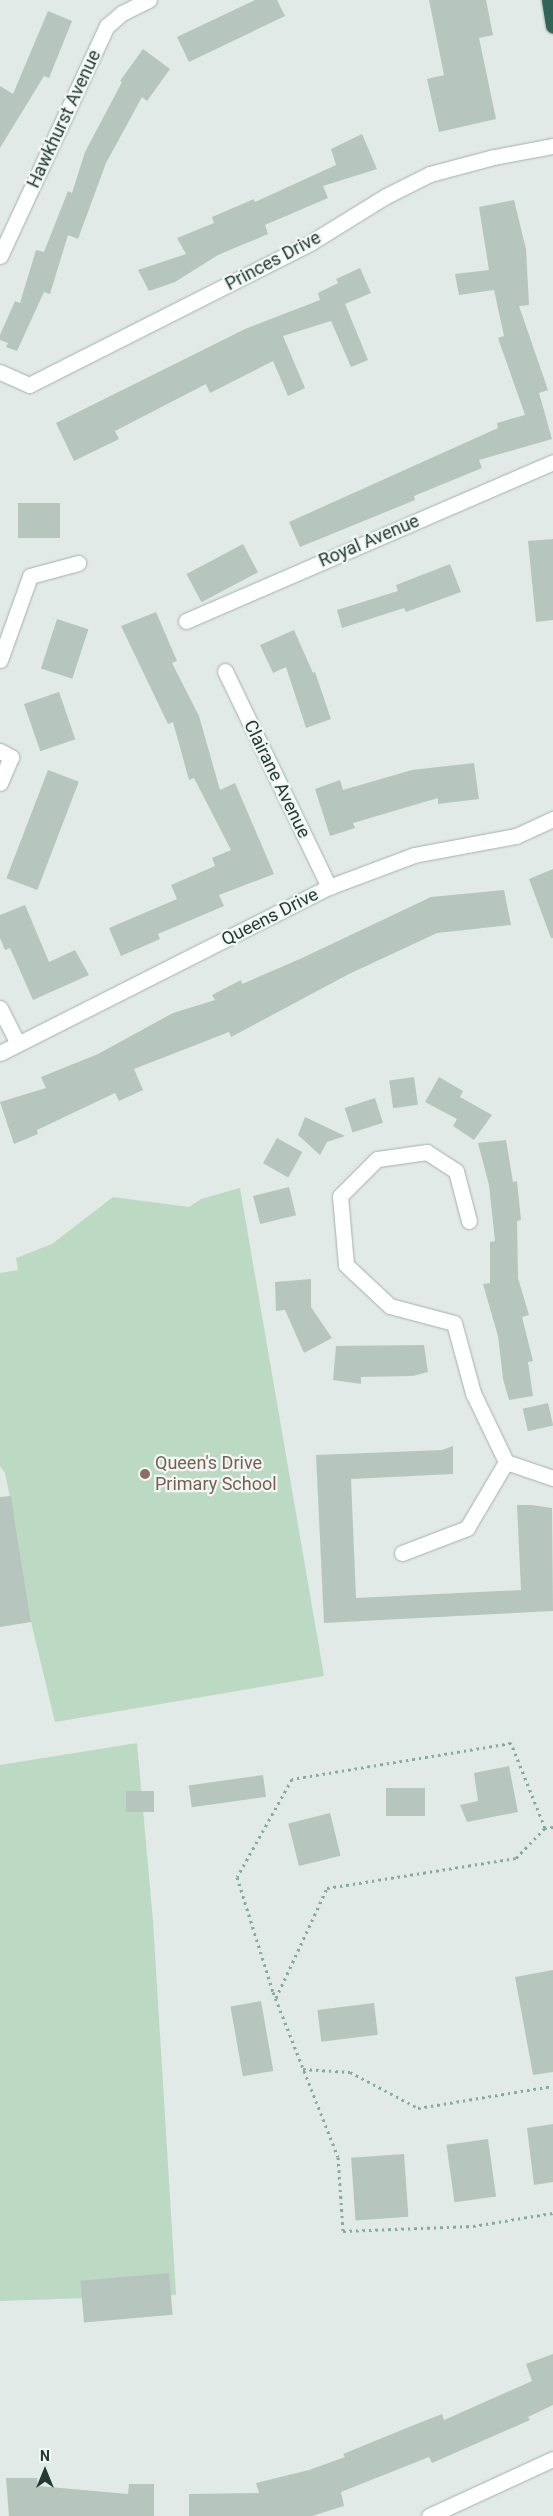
<!DOCTYPE html>
<html>
<head>
<meta charset="utf-8">
<style>
  body { margin:0 }
  #map { position:relative; width:553px; height:2516px; overflow:hidden; background:#e1eae6; font-family:Roboto,sans-serif }
  div>[style] { position:absolute }
  [style*='--x'] { left:calc(var(--x)*1px); top:calc(var(--y)*1px); width:calc(var(--w)*1px); rotate:calc(var(--a)*1deg) }
  .green>* { inset:0; background:#bcd9c4 }
  .building>* { inset:0; background:#b7c5bf; transform-origin:0 0 }
  .path>* { height:3px; margin-top:-1.5px; transform-origin:0; background:repeating-linear-gradient(90deg,#85ab9f 0 2.5px,transparent 0 6.5px) }
  .roads { filter:drop-shadow(0 0 1px #a4b1ad) drop-shadow(0 0 1px #a4b1ad) }
  .street>* { height:15px; margin:-7.5px; padding:0 7.5px; transform-origin:7.5px; border-radius:7.5px; background:#fff }
  .highway>* { height:15px; margin:-7.5px; padding:0 7.5px; transform-origin:7.5px; border-radius:7.5px; background:#326359 }
  .dots>* { width:14px; height:14px; translate:-50% -50%; box-sizing:border-box; border:2px solid #f2f7f4; border-radius:50% }
  span { translate:-50% -50%; white-space:nowrap; text-align:center; line-height:1.15; -webkit-text-stroke:4.5px #f2f7f4; paint-order:stroke }
  .street-label { font-size:18px; color:#233934 }
  .education-label { font-size:18px; color:#785e54 }
  .left { translate:0 -50%; text-align:left }
  .north { position:absolute; left:20px; top:2446px; width:50px; height:50px; -webkit-text-stroke:4px #f2f7f4; paint-order:stroke; rotate:0deg; font-size:14px; font-weight:700; line-height:20px; text-align:center; color:#233934 }
  .north::after { content:''; display:block; margin:auto; width:18px; height:22px; background:#233934; clip-path:polygon(50% 0,100% 100%,50% 72%,0 100%) }
</style>
</head>
<body>
<div id="map">
  <div class="green">
    <i style="clip-path:polygon(240px 1188px,324px 1676px,55px 1722px,31px 1622px,15px 1521px,5px 1473px,0 1466px,0 1273px,18px 1270px,16px 1258px,52px 1244px,113px 1197px,189px 1207px,201px 1199px)"></i>
    <i style="clip-path:polygon(137px 1743px,153px 1921px,176px 2295px,0 2301px,0 1765px)"></i>
  </div>
  <div class="building">
    <i style="clip-path:polygon(255px 0,277px 0,285px 16px,189px 62px,177px 37px)"></i>
    <i style="clip-path:polygon(429px 0,486px 0,493px 35px,479px 38px,496px 119px,439px 132px,427px 79px,444px 75px)"></i>
    <i style="clip-path:polygon(48px 11px,72px 21px,49px 78px,44px 76px,0 148px,0 86px,13px 94px)"></i>
    <i style="clip-path:polygon(143px 49px,170px 69px,147px 101px,142px 97px,106px 163px,78px 239px,68px 235px,50px 294px,44px 292px,17px 351px,6px 347px,8px 343px,0 340px,0 335px,15px 301px,20px 303px,36px 250px,44px 252px,68px 191px,72px 193px,85px 152px,122px 82px,120px 81px)"></i>
    <i style="clip-path:polygon(362px 134px,377px 169px,323px 186px,328px 198px,265px 225px,268px 234px,218px 255px,175px 282px,149px 291px,138px 270px,186px 254px,177px 238px,214px 223px,212px 217px,254px 199px,255px 202px,336px 165px,331px 149px)"></i>
    <i style="clip-path:polygon(514px 200px,526px 249px,529px 305px,519px 306px,548px 390px,539px 393px,552px 439px,479px 460px,482px 468px,414px 496px,415px 500px,300px 547px,289px 522px,498px 428px,497px 423px,525px 415px,498px 338px,504px 336px,494px 290px,459px 295px,455px 274px,489px 270px,479px 207px)"></i>
    <i style="clip-path:polygon(360px 268px,371px 293px,345px 304px,368px 360px,351px 367px,331px 321px,283px 336px,305px 388px,288px 396px,273px 361px,210px 393px,206px 384px,115px 431px,119px 439px,74px 461px,56px 423px,245px 329px,320px 300px,318px 293px,338px 283px,336px 279px)"></i>
    <i style="left:60px;top:503px;width:35px;height:42px;rotate:90deg"></i>
    <i style="clip-path:polygon(553px 539px,553px 620px,536px 622px,528px 541px)"></i>
    <i style="left:243px;top:544px;width:32px;height:64px;rotate:62deg"></i>
    <i style="clip-path:polygon(450px 564px,461px 592px,406px 612px,404px 608px,342px 628px,337px 610px,398px 591px,396px 585px)"></i>
    <i style="clip-path:polygon(156px 612px,177px 661px,172px 663px,199px 716px,220px 790px,235px 783px,274px 874px,219px 895px,224px 906px,158px 934px,160px 939px,121px 956px,109px 928px,177px 899px,171px 885px,215px 866px,212px 858px,231px 850px,194px 778px,189px 780px,173px 722px,168px 724px,121px 626px)"></i>
    <i style="left:57px;top:619px;width:33px;height:52px;rotate:18deg"></i>
    <i style="clip-path:polygon(294px 630px,313px 673px,315px 672px,331px 719px,306px 728px,286px 667px,273px 673px,260px 645px)"></i>
    <i style="left:59px;top:692px;width:50px;height:37px;rotate:71deg"></i>
    <i style="clip-path:polygon(474px 763px,479px 799px,438px 804px,438px 798px,353px 823px,355px 828px,330px 836px,315px 789px,340px 780px,343px 790px,412px 770px)"></i>
    <i style="left:48px;top:770px;width:33px;height:116px;rotate:21deg"></i>
    <i style="clip-path:polygon(553px 869px,553px 938px,551px 938px,529px 879px)"></i>
    <i style="clip-path:polygon(504px 890px,511px 925px,437px 933px,349px 974px,231px 1037px,229px 1032px,134px 1069px,143px 1090px,119px 1101px,115px 1093px,37px 1130px,38px 1134px,14px 1144px,0 1102px,46px 1088px,41px 1077px,98px 1054px,173px 1013px,215px 1000px,212px 995px,241px 980px,242px 984px,300px 959px,431px 897px)"></i>
    <i style="clip-path:polygon(25px 905px,49px 962px,75px 950px,89px 975px,33px 1000px,10px 948px,5px 950px,0 938px,0 915px)"></i>
    <i style="left:414px;top:1077px;width:28px;height:25px;rotate:82deg"></i>
    <i style="clip-path:polygon(439px 1077px,463px 1091px,460px 1097px,492px 1115px,474px 1140px,453px 1126px,457px 1119px,425px 1102px)"></i>
    <i style="left:375px;top:1098px;width:26px;height:32px;rotate:72deg"></i>
    <i style="clip-path:polygon(305px 1117px,345px 1136px,327px 1142px,320px 1155px,298px 1135px)"></i>
    <i style="left:277px;top:1138px;width:29px;height:29px;rotate:29deg"></i>
    <i style="clip-path:polygon(506px 1140px,513px 1182px,517px 1181px,521px 1220px,517px 1221px,518px 1278px,529px 1315px,522px 1317px,533px 1361px,528px 1362px,533px 1396px,509px 1400px,503px 1379px,498px 1336px,483px 1284px,490px 1283px,490px 1242px,495px 1241px,489px 1185px,478px 1143px)"></i>
    <i style="left:289px;top:1187px;width:29px;height:37px;rotate:76deg"></i>
    <i style="clip-path:polygon(311px 1279px,311px 1307px,332px 1338px,304px 1353px,285px 1310px,276px 1311px,275px 1282px)"></i>
    <i style="clip-path:polygon(424px 1345px,428px 1372px,413px 1376px,361px 1377px,361px 1384px,333px 1380px,336px 1346px)"></i>
    <i style="left:548px;top:1403px;width:23px;height:26px;rotate:77deg"></i>
    <i style="clip-path:polygon(453px 1446px,453px 1474px,351px 1479px,356px 1598px,521px 1590px,517px 1505px,531px 1505px,552px 1508px,553px 1611px,324px 1623px,316px 1455px,442px 1450px)"></i>
    <i style="clip-path:polygon(11px 1496px,31px 1622px,0 1627px,0 1497px)"></i>
    <i style="clip-path:polygon(509px 1766px,518px 1812px,467px 1822px,460px 1805px,478px 1801px,474px 1773px)"></i>
    <i style="left:263px;top:1775px;width:22px;height:75px;rotate:82deg"></i>
    <i style="left:425px;top:1788px;width:28px;height:39px;rotate:90deg"></i>
    <i style="left:126px;top:1791px;width:28px;height:21px"></i>
    <i style="left:330px;top:1813px;width:44px;height:43px;rotate:76deg"></i>
    <i style="clip-path:polygon(553px 1970px,553px 2072px,533px 2075px,515px 1977px)"></i>
    <i style="left:261px;top:2001px;width:71px;height:31px;rotate:80deg"></i>
    <i style="left:374px;top:2003px;width:32px;height:57px;rotate:83deg"></i>
    <i style="clip-path:polygon(553px 2124px,553px 2182px,534px 2185px,527px 2128px)"></i>
    <i style="left:488px;top:2139px;width:58px;height:42px;rotate:82deg"></i>
    <i style="left:404px;top:2154px;width:63px;height:53px;rotate:86deg"></i>
    <i style="left:169px;top:2273px;width:42px;height:89px;rotate:85deg"></i>
    <i style="clip-path:polygon(553px 2354px,553px 2405px,528px 2417px,530px 2420px,432px 2463px,429px 2457px,341px 2492px,344px 2506px,312px 2516px,189px 2516px,189px 2494px,259px 2493px,256px 2483px,309px 2470px,345px 2457px,343px 2454px,414px 2425px,442px 2414px,444px 2420px,532px 2381px,526px 2364px)"></i>
    <i style="clip-path:polygon(6px 2478px,37px 2478px,38px 2486px,128px 2494px,129px 2484px,154px 2484px,154px 2516px,9px 2516px)"></i>
  </div>
  <div class="path">
    <i style="--x:553;--y:1827;--w:8;--a:173"></i>
    <i style="--x:545;--y:1828;--w:92;--a:-111.8"></i>
    <i style="--x:511;--y:1743;--w:222;--a:170.7"></i>
    <i style="--x:292;--y:1779;--w:112;--a:119.3"></i>
    <i style="--x:237;--y:1877;--w:121;--a:72.6"></i>
    <i style="--x:273;--y:1992;--w:177;--a:68.5"></i>
    <i style="--x:338;--y:2157;--w:74;--a:86.1"></i>
    <i style="--x:343;--y:2231;--w:130;--a:-2.2"></i>
    <i style="--x:473;--y:2226;--w:81;--a:-9.2"></i>
    <i style="--x:276;--y:1998;--w:121;--a:-65.1"></i>
    <i style="--x:327;--y:1888;--w:191;--a:-9"></i>
    <i style="--x:516;--y:1858;--w:42;--a:-46"></i>
    <i style="--x:303;--y:2069;--w:47;--a:3.7"></i>
    <i style="--x:350;--y:2072;--w:77;--a:27.9"></i>
    <i style="--x:418;--y:2108;--w:137;--a:-9.3"></i>
  </div>
  <div class="roads">
    <div class="street">
      <i style="--x:0;--y:256;--w:254;--a:-65.1"></i>
      <i style="--x:107;--y:26;--w:20;--a:-41"></i>
      <i style="--x:122;--y:13;--w:30;--a:-26"></i>
      <i style="--x:0;--y:372;--w:32;--a:24"></i>
      <i style="--x:29;--y:385;--w:315;--a:-26.8"></i>
      <i style="--x:310;--y:243;--w:89;--a:-31.7"></i>
      <i style="--x:386;--y:196;--w:49;--a:-26.6"></i>
      <i style="--x:430;--y:174;--w:66;--a:-14.9"></i>
      <i style="--x:494;--y:157;--w:60;--a:-10.6"></i>
      <i style="--x:186;--y:621;--w:400;--a:-23.4"></i>
      <i style="--x:0;--y:660;--w:89;--a:-70.3"></i>
      <i style="--x:30;--y:576;--w:50;--a:-15.2"></i>
      <i style="--x:225;--y:671;--w:240;--a:64.3"></i>
      <i style="--x:0;--y:751;--w:13;--a:29"></i>
      <i style="--x:11;--y:757;--w:28;--a:113"></i>
      <i style="--x:0;--y:1008;--w:40;--a:63.4"></i>
      <i style="--x:0;--y:1053;--w:369;--a:-26.8"></i>
      <i style="--x:329;--y:887;--w:91;--a:-20.6"></i>
      <i style="--x:414;--y:855;--w:104;--a:-10.6"></i>
      <i style="--x:516;--y:836;--w:41;--a:-24.7"></i>
      <i style="--x:469;--y:1221;--w:52;--a:-104.6"></i>
      <i style="--x:456;--y:1171;--w:35;--a:-147"></i>
      <i style="--x:427;--y:1152;--w:50;--a:172"></i>
      <i style="--x:377;--y:1159;--w:52;--a:135"></i>
      <i style="--x:340;--y:1196;--w:69;--a:85"></i>
      <i style="--x:346;--y:1265;--w:60;--a:43"></i>
      <i style="--x:390;--y:1306;--w:66;--a:14.9"></i>
      <i style="--x:454;--y:1323;--w:73;--a:74.8"></i>
      <i style="--x:473;--y:1393;--w:76;--a:64.4"></i>
      <i style="--x:506;--y:1462;--w:50;--a:18.8"></i>
      <i style="--x:402;--y:1553;--w:70;--a:-21"></i>
      <i style="--x:467;--y:1528;--w:77;--a:-59.4"></i>
      <i style="--x:429;--y:2516;--w:136;--a:-24.7"></i>
    </div>
    <div class="highway">
      <i style="--x:549;--y:0;--w:26;--a:81"></i>
    </div>
  </div>
  <div class="dots">
    <i style="left:145px;top:1474px;background:#8d6e63"></i>
  </div>
  <div class="street-label">
    <span style="left:64px;top:119px;rotate:-65deg">Hawkhurst Avenue</span>
    <span style="left:273px;top:261px;rotate:-28deg">Princes Drive</span>
    <span style="left:369px;top:541px;rotate:-23deg">Royal Avenue</span>
    <span style="left:277px;top:779px;rotate:64deg">Clairane Avenue</span>
    <span style="left:270px;top:917px;rotate:-27deg">Queens Drive</span>
  </div>
  <div class="education-label">
    <span class="left" style="left:155px;top:1474px">Queen's Drive<br>Primary School</span>
  </div>
  <div class="north">N</div>
</div>
</body>
</html>
